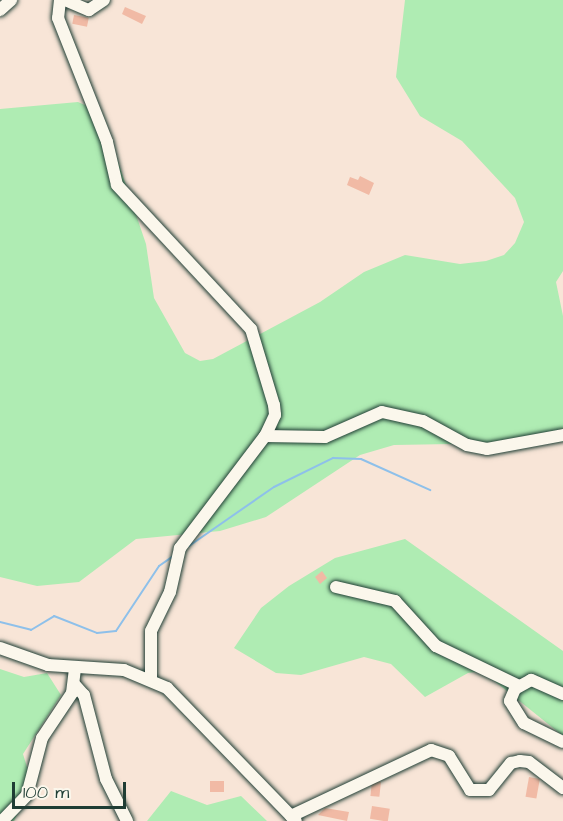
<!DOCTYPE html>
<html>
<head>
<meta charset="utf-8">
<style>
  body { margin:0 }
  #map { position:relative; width:563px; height:821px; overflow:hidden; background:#f8e5d7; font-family:"Architects Daughter",sans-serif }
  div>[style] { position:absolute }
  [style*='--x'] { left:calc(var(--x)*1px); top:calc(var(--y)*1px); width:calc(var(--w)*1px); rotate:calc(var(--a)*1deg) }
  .green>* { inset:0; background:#afecb3 }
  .stream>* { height:2px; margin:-1px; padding:0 1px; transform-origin:1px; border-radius:1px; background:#8ec0ea }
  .building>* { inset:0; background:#f1baa5; transform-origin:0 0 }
  .roads { filter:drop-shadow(0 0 2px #1f3d34) drop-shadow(0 0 2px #1f3d34) }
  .minor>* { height:12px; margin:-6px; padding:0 6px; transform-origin:6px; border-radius:6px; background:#fbf7ec }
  span { translate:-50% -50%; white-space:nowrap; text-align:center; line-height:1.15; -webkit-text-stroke:4.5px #fbf7ec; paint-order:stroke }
  .scale { position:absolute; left:12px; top:782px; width:114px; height:27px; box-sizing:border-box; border:3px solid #1f3d34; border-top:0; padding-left:8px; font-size:18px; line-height:21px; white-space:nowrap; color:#1f3d34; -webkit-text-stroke:4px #fbf7ec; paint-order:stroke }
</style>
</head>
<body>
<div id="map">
  <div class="green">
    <i style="clip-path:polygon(405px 0,563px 0,563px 271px,556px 282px,563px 316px,563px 442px,394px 445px,360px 455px,266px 517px,220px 531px,136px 539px,79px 582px,37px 586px,0 577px,0 109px,78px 102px,96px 110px,111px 141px,146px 244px,154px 298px,185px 353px,200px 361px,213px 359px,320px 302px,364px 272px,405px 255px,460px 264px,486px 261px,504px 255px,515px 243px,524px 222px,515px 198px,462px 141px,420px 116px,396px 77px)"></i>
    <i style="clip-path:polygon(405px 539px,563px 651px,563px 736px,482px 671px,468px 673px,425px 697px,391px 664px,364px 657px,301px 675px,276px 673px,234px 648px,261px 608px,289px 586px,335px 558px)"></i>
    <i style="clip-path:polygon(0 669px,24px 677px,47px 673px,61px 695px,23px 754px,32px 783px,14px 821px,0 821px)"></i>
    <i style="clip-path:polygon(171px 791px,207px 805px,241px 796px,267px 821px,147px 821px)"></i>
  </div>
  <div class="stream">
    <i style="--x:189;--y:546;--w:103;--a:-34.8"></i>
    <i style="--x:274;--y:487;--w:66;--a:-26.2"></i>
    <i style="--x:333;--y:458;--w:28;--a:2"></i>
    <i style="--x:361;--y:459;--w:76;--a:24.2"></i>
    <i style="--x:0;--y:622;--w:32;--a:14"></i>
    <i style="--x:31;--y:630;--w:27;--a:-31"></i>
    <i style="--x:54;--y:616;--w:46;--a:21.6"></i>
    <i style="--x:97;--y:633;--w:19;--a:-6"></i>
    <i style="--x:116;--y:631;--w:78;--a:-56.5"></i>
    <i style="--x:159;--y:566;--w:16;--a:-35"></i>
  </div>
  <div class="building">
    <i style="clip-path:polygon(125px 7px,146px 16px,142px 24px,122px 14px)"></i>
    <i style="left:74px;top:15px;width:15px;height:9px;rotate:11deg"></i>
    <i style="clip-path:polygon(360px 176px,374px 183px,369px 195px,347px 185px,350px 177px,358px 180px)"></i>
    <i style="clip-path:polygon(322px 571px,327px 578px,320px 584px,315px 577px)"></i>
    <i style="left:529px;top:777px;width:11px;height:20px;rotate:10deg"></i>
    <i style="left:210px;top:781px;width:14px;height:11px"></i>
    <i style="left:372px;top:781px;width:9px;height:15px;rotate:6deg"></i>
    <i style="left:372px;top:806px;width:18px;height:13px;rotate:9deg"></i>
    <i style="clip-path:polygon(325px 808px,349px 812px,347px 821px,318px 815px)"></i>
  </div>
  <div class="roads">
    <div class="minor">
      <i style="--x:60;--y:0;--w:18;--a:96"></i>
      <i style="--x:58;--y:18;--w:133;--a:68.4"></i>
      <i style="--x:107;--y:142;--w:44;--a:76.9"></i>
      <i style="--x:117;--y:185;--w:197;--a:47.1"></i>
      <i style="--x:251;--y:329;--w:79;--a:73.2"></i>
      <i style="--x:274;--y:405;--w:10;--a:84"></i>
      <i style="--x:275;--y:415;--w:23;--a:115"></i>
      <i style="--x:265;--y:436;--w:141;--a:127.2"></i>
      <i style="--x:180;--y:548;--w:45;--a:102.8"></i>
      <i style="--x:170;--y:592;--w:43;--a:116"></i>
      <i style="--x:151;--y:631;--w:49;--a:90"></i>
      <i style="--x:65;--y:0;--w:26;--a:23"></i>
      <i style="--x:89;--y:10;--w:18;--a:-34"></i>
      <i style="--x:0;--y:10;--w:15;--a:-42"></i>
      <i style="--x:265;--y:436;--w:60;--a:1"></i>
      <i style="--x:325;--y:437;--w:62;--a:-23.7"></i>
      <i style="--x:382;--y:412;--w:42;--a:12.4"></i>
      <i style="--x:423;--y:421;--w:50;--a:28.6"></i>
      <i style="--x:467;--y:445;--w:20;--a:11"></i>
      <i style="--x:487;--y:449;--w:77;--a:-10.4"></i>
      <i style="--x:336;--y:587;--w:61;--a:13.3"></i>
      <i style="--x:395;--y:601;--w:61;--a:47.7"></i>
      <i style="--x:436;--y:646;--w:92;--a:25.7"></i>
      <i style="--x:0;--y:648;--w:51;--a:19.5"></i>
      <i style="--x:48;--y:665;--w:76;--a:3.8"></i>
      <i style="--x:124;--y:670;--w:47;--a:22.7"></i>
      <i style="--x:167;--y:688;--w:185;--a:45.9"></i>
      <i style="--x:74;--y:684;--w:15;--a:48"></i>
      <i style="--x:84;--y:695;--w:87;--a:75.3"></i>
      <i style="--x:106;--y:779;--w:47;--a:63.4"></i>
      <i style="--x:563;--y:694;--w:35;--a:-156"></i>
      <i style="--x:531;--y:680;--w:18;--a:151"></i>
      <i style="--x:515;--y:689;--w:13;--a:113"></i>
      <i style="--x:510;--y:701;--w:26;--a:58"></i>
      <i style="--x:524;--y:723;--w:43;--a:26"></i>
      <i style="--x:291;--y:816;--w:155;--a:-25.2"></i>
      <i style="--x:431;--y:750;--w:19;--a:18"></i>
      <i style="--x:449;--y:756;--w:40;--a:58"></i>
      <i style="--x:470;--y:790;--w:19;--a:0"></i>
      <i style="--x:489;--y:790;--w:35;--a:-51"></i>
      <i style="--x:511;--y:763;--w:9;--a:-13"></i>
      <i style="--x:520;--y:761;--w:9;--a:6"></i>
      <i style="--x:529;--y:762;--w:43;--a:37.4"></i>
      <i style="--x:2;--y:821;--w:36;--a:-46"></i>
      <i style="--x:27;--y:795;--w:59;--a:-75.3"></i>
      <i style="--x:42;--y:738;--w:54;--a:-56.3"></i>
      <i style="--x:72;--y:693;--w:25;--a:-83"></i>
    </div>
  </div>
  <div class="scale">100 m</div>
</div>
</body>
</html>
